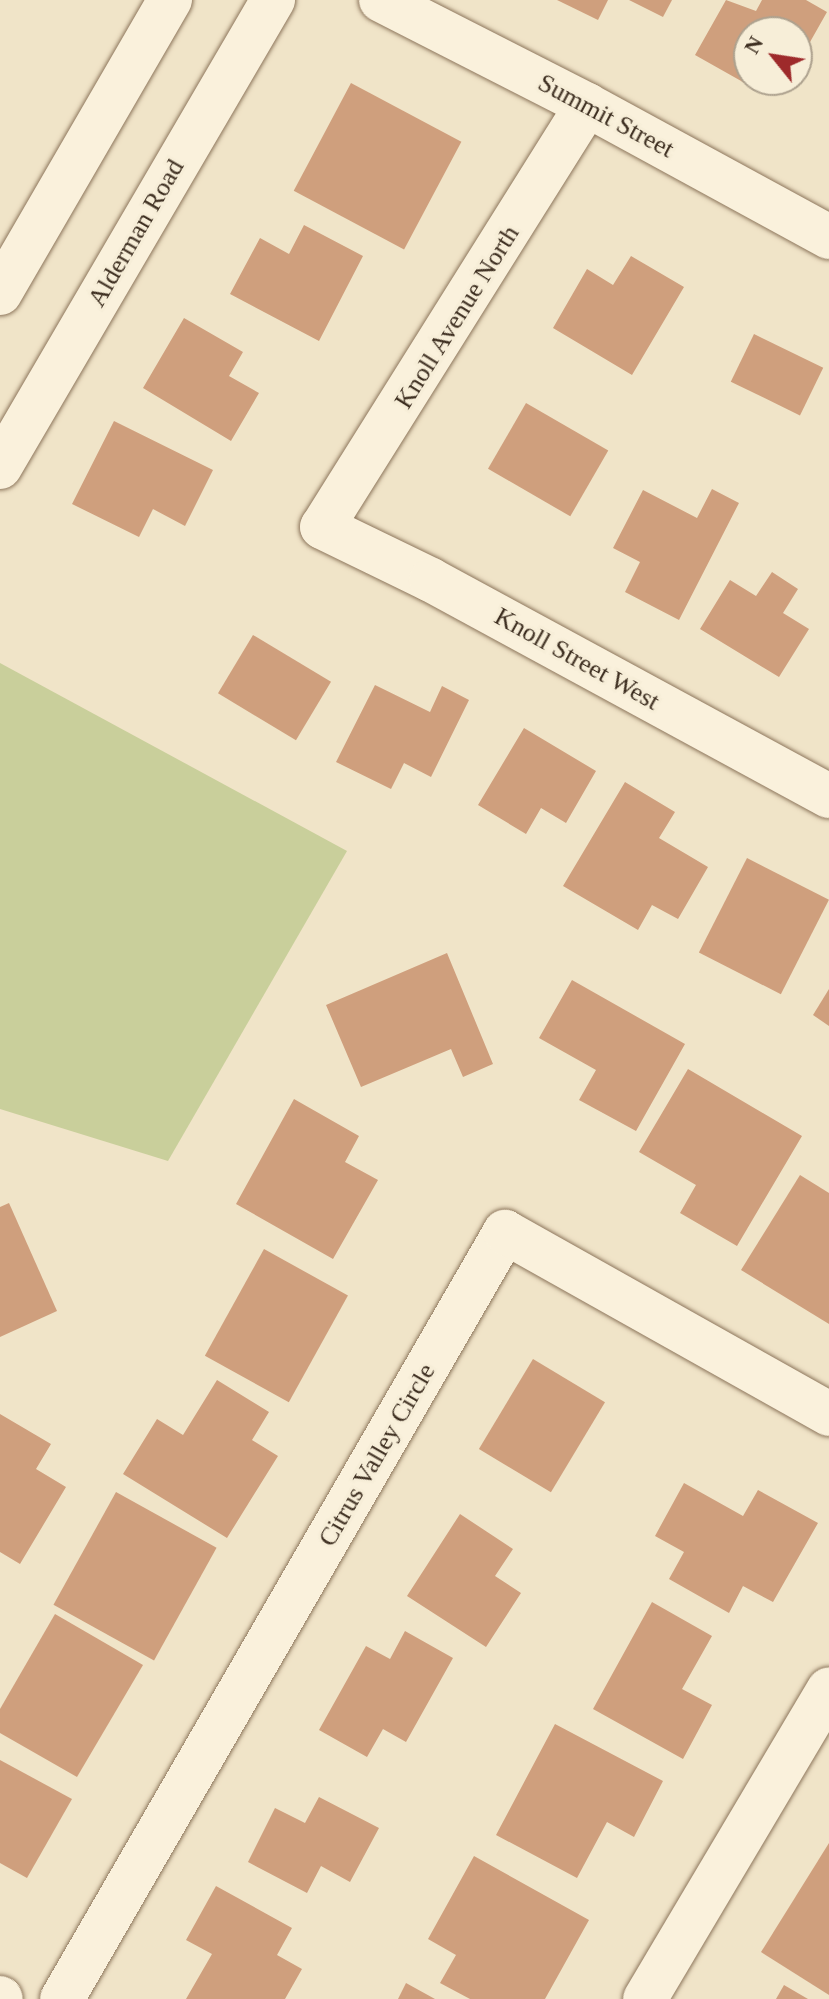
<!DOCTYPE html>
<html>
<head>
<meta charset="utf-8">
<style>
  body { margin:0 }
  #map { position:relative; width:829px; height:1999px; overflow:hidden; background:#f0e4c8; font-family:"Times New Roman",serif }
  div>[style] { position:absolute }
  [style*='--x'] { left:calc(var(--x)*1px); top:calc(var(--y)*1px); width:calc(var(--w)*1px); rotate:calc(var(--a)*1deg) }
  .green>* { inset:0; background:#c9cf9b }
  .building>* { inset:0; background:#cf9f7d; transform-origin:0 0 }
  .roads { filter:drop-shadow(0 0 2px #8d765c) drop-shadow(0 0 2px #8d765c) }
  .minor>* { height:44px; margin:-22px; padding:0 22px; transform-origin:22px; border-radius:22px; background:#faf1dc }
  .secondary>* { height:44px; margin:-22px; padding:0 22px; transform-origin:22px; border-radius:22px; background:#faf1dc }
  span { translate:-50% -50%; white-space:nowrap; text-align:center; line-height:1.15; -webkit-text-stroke:6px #f7eed8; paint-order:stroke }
  .street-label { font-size:26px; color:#3d2e20 }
  .north { position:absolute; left:733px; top:16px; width:80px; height:80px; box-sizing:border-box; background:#f7eed8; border:2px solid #ada18e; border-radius:50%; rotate:300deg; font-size:22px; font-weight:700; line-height:32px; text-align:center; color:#3d2e20 }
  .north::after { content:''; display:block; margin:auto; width:28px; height:36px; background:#9e2a2b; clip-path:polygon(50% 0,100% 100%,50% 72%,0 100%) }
</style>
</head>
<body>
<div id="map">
  <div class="green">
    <i style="clip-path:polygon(0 663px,347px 851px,168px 1161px,0 1109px)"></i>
  </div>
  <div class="building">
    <i style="clip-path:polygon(557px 0,608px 0,598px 20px)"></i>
    <i style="clip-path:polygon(629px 0,672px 0,663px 17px)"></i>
    <i style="clip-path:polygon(726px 0,756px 11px,762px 0,806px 0,827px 12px,797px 65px,797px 32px,749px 32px,750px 86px,695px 55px)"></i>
    <i style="left:351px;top:83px;width:125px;height:122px;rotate:28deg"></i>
    <i style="clip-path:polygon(304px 225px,363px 256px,319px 341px,230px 294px,260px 238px,289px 254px)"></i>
    <i style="clip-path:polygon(631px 256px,684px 287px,632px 375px,553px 328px,587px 269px,613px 285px)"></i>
    <i style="clip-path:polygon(184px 318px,243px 352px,229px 376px,259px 393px,231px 441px,143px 388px)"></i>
    <i style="left:754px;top:334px;width:77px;height:53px;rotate:26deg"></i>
    <i style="left:526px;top:403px;width:95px;height:76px;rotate:30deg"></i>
    <i style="clip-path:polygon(114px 421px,213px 470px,185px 526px,153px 509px,139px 537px,72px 504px)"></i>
    <i style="clip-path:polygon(712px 489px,739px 503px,679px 620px,625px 592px,640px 562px,613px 548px,643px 490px,697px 518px)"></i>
    <i style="clip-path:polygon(772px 572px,798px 589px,783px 613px,809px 629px,779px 677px,700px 629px,730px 580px,756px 596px)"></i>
    <i style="left:253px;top:635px;width:91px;height:68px;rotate:31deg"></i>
    <i style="clip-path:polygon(375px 685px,430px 712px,442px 686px,469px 700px,431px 777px,404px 763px,391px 789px,336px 762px)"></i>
    <i style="clip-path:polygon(524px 728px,596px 771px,566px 823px,541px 808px,526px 834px,478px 805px)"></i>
    <i style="clip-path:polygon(625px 782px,675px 812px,659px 838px,708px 867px,678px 919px,652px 905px,638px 930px,563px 886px)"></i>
    <i style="left:747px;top:858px;width:92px;height:106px;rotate:27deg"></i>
    <i style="clip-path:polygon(447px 953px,493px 1064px,463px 1077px,451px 1049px,361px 1087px,326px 1005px)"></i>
    <i style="clip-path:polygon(572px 980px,685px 1044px,636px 1131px,579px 1100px,596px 1070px,539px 1038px)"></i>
    <i style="clip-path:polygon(829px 989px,829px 1026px,813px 1015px)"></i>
    <i style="clip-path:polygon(688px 1069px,802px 1136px,737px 1246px,680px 1213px,696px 1185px,639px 1152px)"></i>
    <i style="clip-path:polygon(294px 1099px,359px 1136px,345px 1162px,378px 1180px,333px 1259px,236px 1204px)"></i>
    <i style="clip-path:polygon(800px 1175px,829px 1193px,829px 1324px,741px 1270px)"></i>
    <i style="clip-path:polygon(9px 1203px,57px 1311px,0 1337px,0 1207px)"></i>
    <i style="left:264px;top:1249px;width:96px;height:122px;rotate:29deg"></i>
    <i style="left:533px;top:1359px;width:84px;height:105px;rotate:31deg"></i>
    <i style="clip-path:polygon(217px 1380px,269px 1412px,252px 1440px,278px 1456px,227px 1538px,123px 1474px,157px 1419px,183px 1435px)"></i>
    <i style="clip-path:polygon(0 1414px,51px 1444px,36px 1469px,66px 1487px,20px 1564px,0 1552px)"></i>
    <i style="clip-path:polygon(684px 1483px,743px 1516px,758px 1490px,818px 1523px,773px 1602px,743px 1586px,729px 1613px,669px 1579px,684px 1552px,655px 1536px)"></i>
    <i style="left:116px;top:1492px;width:115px;height:129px;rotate:29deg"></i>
    <i style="clip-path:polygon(460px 1514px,513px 1549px,495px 1576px,521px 1593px,486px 1647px,407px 1596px)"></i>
    <i style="clip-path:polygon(652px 1602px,712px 1636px,682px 1689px,712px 1705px,683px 1759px,593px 1709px)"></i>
    <i style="clip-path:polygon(55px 1614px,143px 1665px,77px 1777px,0 1733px,0 1709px)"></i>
    <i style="clip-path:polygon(405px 1631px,453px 1658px,406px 1742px,383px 1729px,367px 1757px,319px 1730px,366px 1646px,390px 1659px)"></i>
    <i style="clip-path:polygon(555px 1724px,663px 1781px,634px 1837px,607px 1822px,577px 1878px,496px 1835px)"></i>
    <i style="clip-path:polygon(0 1760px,72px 1799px,27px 1878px,0 1863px)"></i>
    <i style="clip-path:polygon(319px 1797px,379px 1828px,350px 1882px,321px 1866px,307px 1893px,248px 1862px,275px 1808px,305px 1823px)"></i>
    <i style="clip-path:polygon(829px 1843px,829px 1995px,761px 1952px)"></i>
    <i style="clip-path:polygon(474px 1856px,589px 1920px,545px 1999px,470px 1999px,440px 1983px,456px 1955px,428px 1939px)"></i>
    <i style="clip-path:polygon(216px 1886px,292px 1928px,277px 1955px,302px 1969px,285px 1999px,186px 1999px,212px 1954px,186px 1940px)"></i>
    <i style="clip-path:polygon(406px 1983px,435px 1999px,398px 1999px)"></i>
    <i style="clip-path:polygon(784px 1985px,808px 1999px,776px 1999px)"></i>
  </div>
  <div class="roads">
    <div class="minor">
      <i style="--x:381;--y:0;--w:231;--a:27"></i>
      <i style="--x:587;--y:105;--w:276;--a:28.6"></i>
      <i style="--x:587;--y:105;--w:498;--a:122.1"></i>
      <i style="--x:322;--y:527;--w:121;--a:25.9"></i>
      <i style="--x:431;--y:580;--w:453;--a:28.5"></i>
      <i style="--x:0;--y:1998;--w:1;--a:45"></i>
      <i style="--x:62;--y:1999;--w:886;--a:-59.99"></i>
      <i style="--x:505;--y:1232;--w:372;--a:29.3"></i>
      <i style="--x:645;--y:1999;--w:360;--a:-59.3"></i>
    </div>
    <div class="secondary">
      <i style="--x:0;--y:293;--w:339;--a:-59.9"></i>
      <i style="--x:0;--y:467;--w:541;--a:-59.69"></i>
    </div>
  </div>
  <div class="street-label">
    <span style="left:606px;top:116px;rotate:28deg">Summit Street</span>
    <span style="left:136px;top:233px;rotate:-60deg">Alderman Road</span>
    <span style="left:457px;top:317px;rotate:-58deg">Knoll Avenue North</span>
    <span style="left:577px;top:659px;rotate:29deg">Knoll Street West</span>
    <span style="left:377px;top:1455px;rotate:-60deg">Citrus Valley Circle</span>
  </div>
  <div class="north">N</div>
</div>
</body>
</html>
